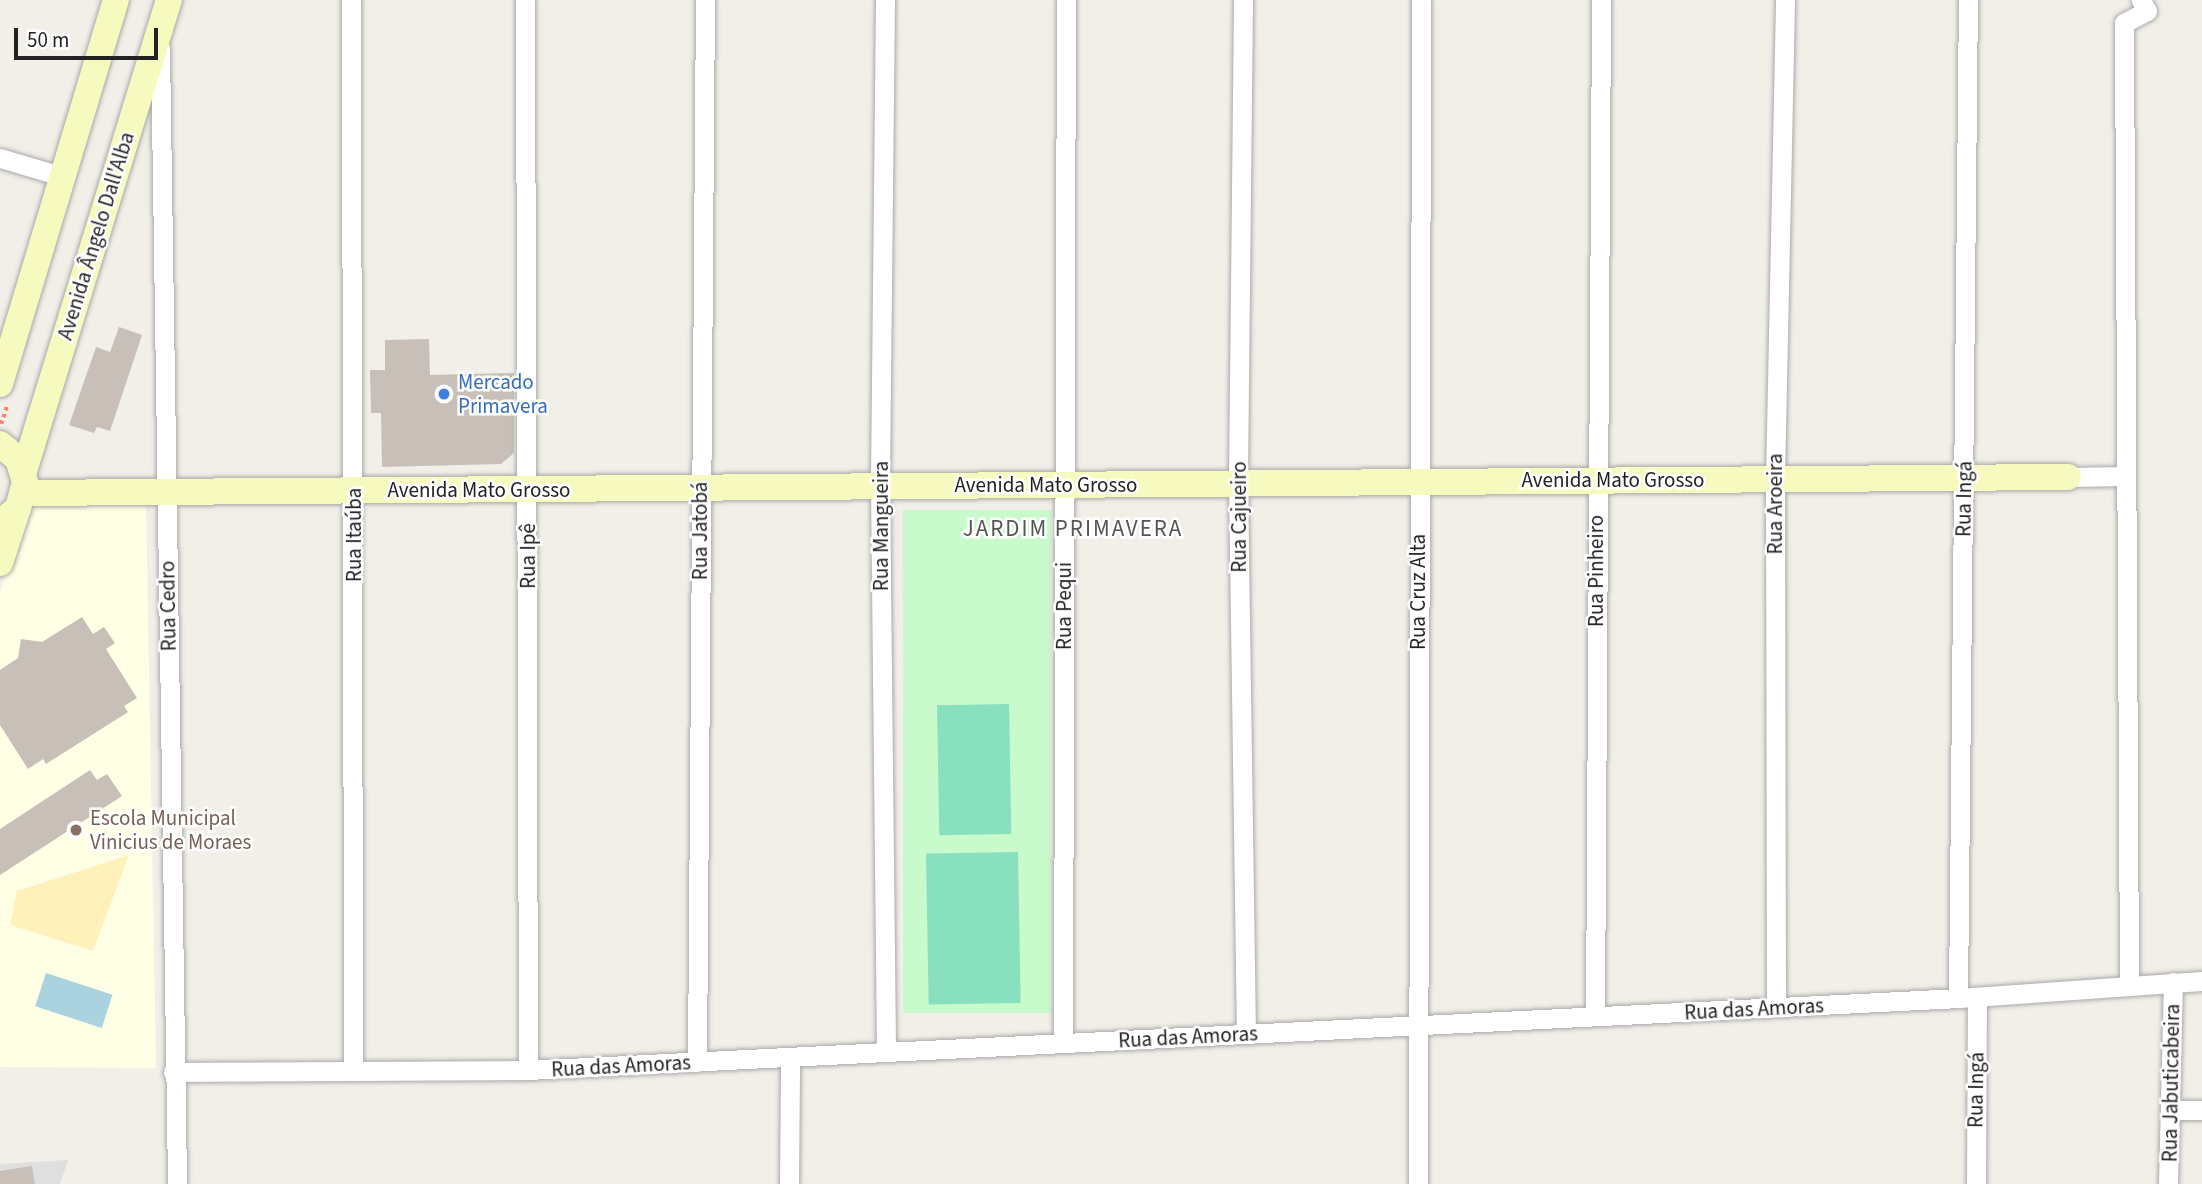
<!DOCTYPE html>
<html>
<head>
<meta charset="utf-8">
<style>
  body { margin:0 }
  #map { position:relative; width:2202px; height:1184px; overflow:hidden; background:#f2efe9; font-family:"Source Sans 3",sans-serif }
  div>[style] { position:absolute }
  [style*='--x'] { left:calc(var(--x)*1px); top:calc(var(--y)*1px); width:calc(var(--w)*1px); rotate:calc(var(--a)*1deg) }
  .residential>* { inset:0; background:#e0dfdf }
  .education>* { inset:0; background:#ffffe5 }
  .sand>* { inset:0; background:#fff1ba }
  .park>* { inset:0; background:#c8facc; transform-origin:0 0 }
  .pitch>* { inset:0; background:#88e0be; transform-origin:0 0 }
  .water>* { inset:0; background:#aad3df; transform-origin:0 0 }
  .building>* { inset:0; background:#c7bfb8 }
  .path>* { height:3.5px; margin-top:-1.75px; transform-origin:0; background:repeating-linear-gradient(90deg,#fa8072 0 3.5px,transparent 0 7px) }
  .roads { filter:drop-shadow(0 0 2px #a9a9a9) drop-shadow(0 0 2px #a9a9a9) }
  .street>* { height:19px; margin:-9.5px; padding:0 9.5px; transform-origin:9.5px; border-radius:9.5px; background:#fff }
  .secondary>* { height:26px; margin:-13px; padding:0 13px; transform-origin:13px; border-radius:13px; background:#f7fabf }
  .dots>* { width:19px; height:19px; translate:-50% -50%; box-sizing:border-box; border:4px solid #fff; border-radius:50% }
  span { translate:-50% -50%; white-space:nowrap; text-align:center; line-height:1.15; -webkit-text-stroke:5px #fff; paint-order:stroke }
  .street-label { font-size:21px; color:#222 }
  .shop-label { font-size:21px; color:#366cbe }
  .left { translate:0 -50%; text-align:left }
  .education-label { font-size:21px; color:#785e54 }
  .neighbourhood-label { font-size:23px; color:#555; letter-spacing:2px }
  .scale { position:absolute; left:14px; top:28px; width:144px; height:32px; box-sizing:border-box; border:4px solid #222; border-top:0; padding-left:9px; font-size:21px; line-height:24px; white-space:nowrap; color:#222; -webkit-text-stroke:5px #fff; paint-order:stroke }
</style>
</head>
<body>
<div id="map">
  <div class="residential">
    <i style="clip-path:polygon(68px 1160px,60px 1184px,0 1184px,0 1164px)"></i>
  </div>
  <div class="education">
    <i style="clip-path:polygon(146px 501px,156px 1068px,0 1067px,0 593px,25px 510px,38px 503px)"></i>
  </div>
  <div class="sand">
    <i style="clip-path:polygon(129px 855px,93px 951px,10px 925px,17px 891px)"></i>
  </div>
  <div class="park">
    <i style="left:1051px;top:510px;width:503px;height:148px;rotate:90deg"></i>
  </div>
  <div class="pitch">
    <i style="left:1009px;top:704px;width:130px;height:72px;rotate:89deg"></i>
    <i style="left:1018px;top:852px;width:151px;height:92px;rotate:89deg"></i>
  </div>
  <div class="water">
    <i style="left:46px;top:973px;width:70px;height:35px;rotate:18deg"></i>
  </div>
  <div class="building">
    <i style="clip-path:polygon(119px 327px,142px 335px,110px 431px,97px 427px,94px 433px,69px 425px,96px 347px,110px 352px)"></i>
    <i style="clip-path:polygon(429px 339px,430px 375px,514px 373px,514px 453px,501px 464px,382px 467px,381px 413px,371px 413px,370px 370px,385px 370px,385px 340px)"></i>
    <i style="clip-path:polygon(82px 617px,93px 634px,104px 627px,115px 643px,106px 649px,137px 698px,124px 706px,128px 712px,46px 764px,43px 759px,28px 769px,0 725px,0 670px,18px 658px,21px 639px,42px 642px)"></i>
    <i style="clip-path:polygon(90px 770px,97px 780px,107px 774px,122px 796px,0 875px,0 829px)"></i>
    <i style="clip-path:polygon(32px 1166px,35px 1184px,0 1184px,0 1171px)"></i>
  </div>
  <div class="path">
    <i style="--x:1;--y:424;--w:20;--a:-72"></i>
  </div>
  <div class="roads">
    <div class="street">
      <i style="--x:351;--y:0;--w:1071;--a:89.89"></i>
      <i style="--x:525;--y:0;--w:1070;--a:89.84"></i>
      <i style="--x:885;--y:0;--w:486;--a:90.6"></i>
      <i style="--x:880;--y:486;--w:566;--a:89.39"></i>
      <i style="--x:1243;--y:0;--w:483;--a:90.6"></i>
      <i style="--x:1238;--y:483;--w:551;--a:89.17"></i>
      <i style="--x:160;--y:48;--w:1136;--a:89.14"></i>
      <i style="--x:0;--y:158;--w:64;--a:16.4"></i>
      <i style="--x:2068;--y:477;--w:58;--a:-1"></i>
      <i style="--x:2129;--y:985;--w:962;--a:-90.3"></i>
      <i style="--x:2124;--y:23;--w:26;--a:-28"></i>
      <i style="--x:2147;--y:11;--w:13;--a:-119"></i>
      <i style="--x:1958;--y:998;--w:998;--a:-89.43"></i>
      <i style="--x:1776;--y:1007;--w:528;--a:-90.11"></i>
      <i style="--x:1775;--y:479;--w:479;--a:-88.8"></i>
      <i style="--x:1595;--y:1016;--w:1016;--a:-89.66"></i>
      <i style="--x:1063;--y:1043;--w:1043;--a:-89.84"></i>
      <i style="--x:697;--y:1062;--w:1062;--a:-89.57"></i>
      <i style="--x:173;--y:1072;--w:355;--a:-0.3"></i>
      <i style="--x:528;--y:1070;--w:1432;--a:-2.88"></i>
      <i style="--x:1958;--y:998;--w:245;--a:-4"></i>
      <i style="--x:2170;--y:1110;--w:32;--a:0"></i>
      <i style="--x:789;--y:1184;--w:126;--a:-89.5"></i>
      <i style="--x:1418;--y:1184;--w:1184;--a:-89.85"></i>
      <i style="--x:1976;--y:1184;--w:187;--a:-89.7"></i>
      <i style="--x:2168;--y:1184;--w:202;--a:-88.6"></i>
    </div>
    <div class="secondary">
      <i style="--x:0;--y:384;--w:401;--a:-73.2"></i>
      <i style="--x:0;--y:444;--w:23;--a:40"></i>
      <i style="--x:18;--y:459;--w:24;--a:73"></i>
      <i style="--x:25;--y:482;--w:27;--a:105"></i>
      <i style="--x:18;--y:508;--w:23;--a:140"></i>
      <i style="--x:24;--y:471;--w:493;--a:-72.9"></i>
      <i style="--x:24;--y:493;--w:2044;--a:-0.45"></i>
      <i style="--x:0;--y:563;--w:58;--a:-71.9"></i>
    </div>
  </div>
  <div class="dots">
    <i style="left:444px;top:394px;background:#3f7fe0"></i>
    <i style="left:76px;top:830px;background:#8d6e63"></i>
  </div>
  <div class="street-label">
    <span style="left:96px;top:236px;rotate:-73deg">Avenida Ângelo Dall'Alba</span>
    <span style="left:1613px;top:480px">Avenida Mato Grosso</span>
    <span style="left:1046px;top:485px">Avenida Mato Grosso</span>
    <span style="left:479px;top:490px">Avenida Mato Grosso</span>
    <span style="left:1964px;top:499px;rotate:-89deg">Rua Ingá</span>
    <span style="left:1775px;top:504px;rotate:-90deg">Rua Aroeira</span>
    <span style="left:1239px;top:517px;rotate:-90deg">Rua Cajueiro</span>
    <span style="left:881px;top:526px;rotate:-90deg">Rua Mangueira</span>
    <span style="left:700px;top:531px;rotate:-90deg">Rua Jatobá</span>
    <span style="left:354px;top:535px;rotate:-90deg">Rua Itaúba</span>
    <span style="left:528px;top:556px;rotate:-90deg">Rua Ipê</span>
    <span style="left:1596px;top:571px;rotate:-90deg">Rua Pinheiro</span>
    <span style="left:1418px;top:592px;rotate:-90deg">Rua Cruz Alta</span>
    <span style="left:168px;top:606px;rotate:-91deg">Rua Cedro</span>
    <span style="left:1064px;top:606px;rotate:-90deg">Rua Pequi</span>
    <span style="left:1754px;top:1009px;rotate:-3deg">Rua das Amoras</span>
    <span style="left:1188px;top:1037px;rotate:-3deg">Rua das Amoras</span>
    <span style="left:621px;top:1066px;rotate:-3deg">Rua das Amoras</span>
    <span style="left:2171px;top:1083px;rotate:-89deg">Rua Jabuticabeira</span>
    <span style="left:1976px;top:1090px;rotate:-89deg">Rua Ingá</span>
  </div>
  <div class="shop-label">
    <span class="left" style="left:458px;top:394px">Mercado<br>Primavera</span>
  </div>
  <div class="education-label">
    <span class="left" style="left:90px;top:830px">Escola Municipal<br>Vinicius de Moraes</span>
  </div>
  <div class="neighbourhood-label">
    <span style="left:1073px;top:529px">JARDIM PRIMAVERA</span>
  </div>
  <div class="scale">50 m</div>
</div>
</body>
</html>
